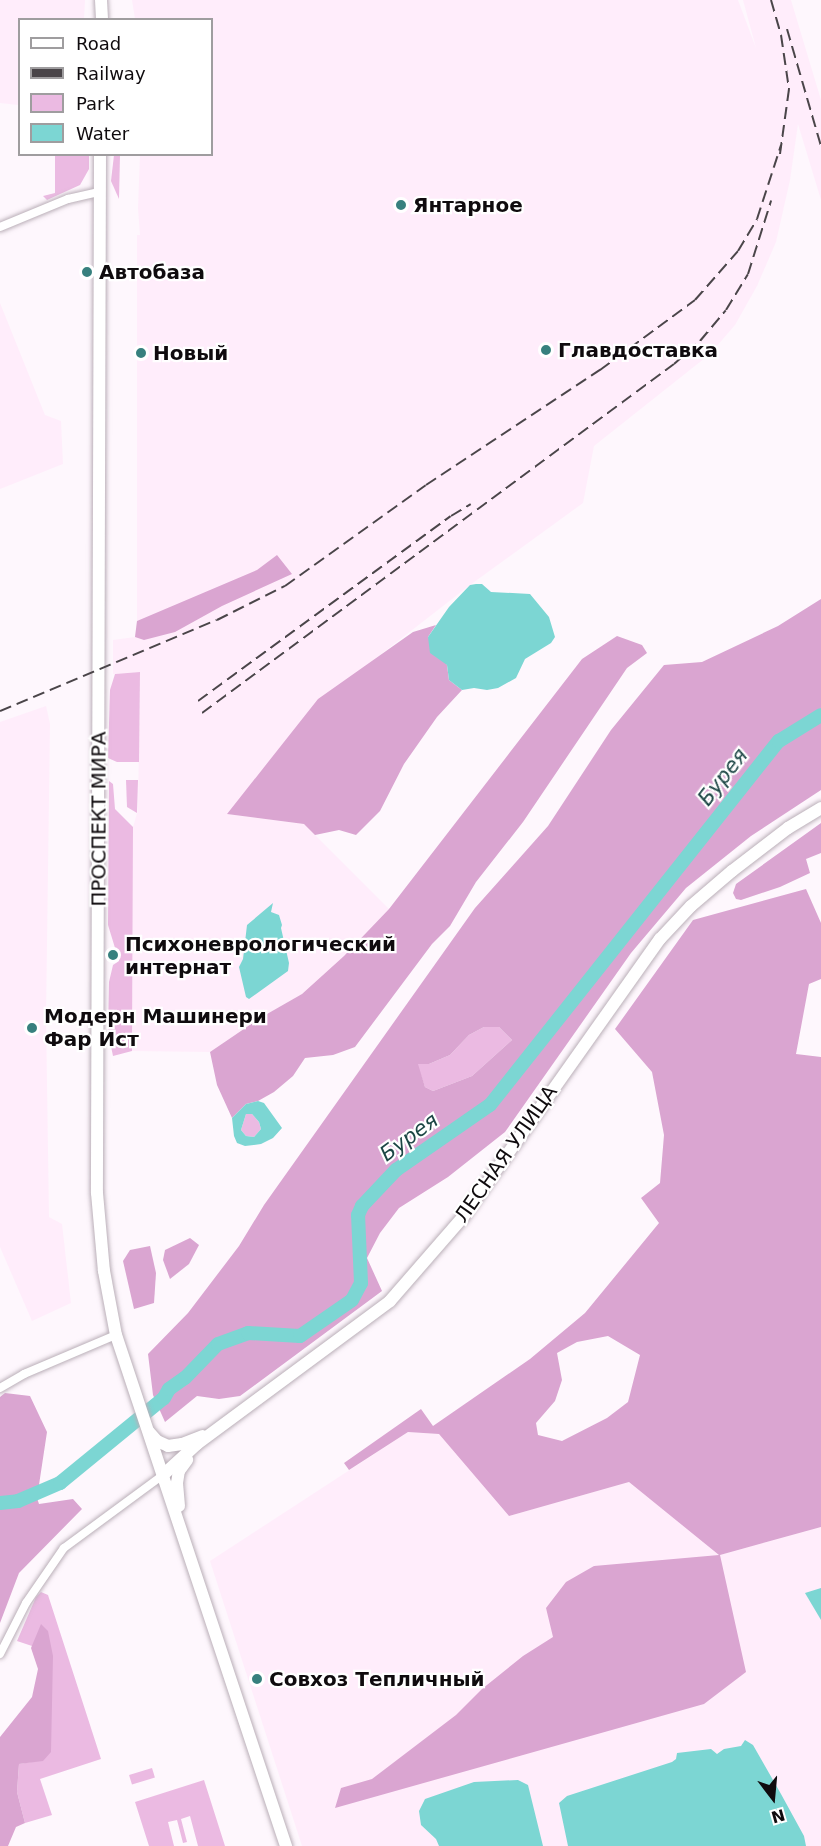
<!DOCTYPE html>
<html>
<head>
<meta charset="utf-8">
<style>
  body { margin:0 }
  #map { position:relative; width:821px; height:1846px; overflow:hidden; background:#fef7fd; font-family:"DejaVu Sans",sans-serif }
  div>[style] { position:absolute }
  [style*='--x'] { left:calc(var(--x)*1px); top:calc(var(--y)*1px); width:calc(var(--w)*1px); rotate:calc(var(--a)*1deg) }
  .built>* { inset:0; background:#ffedfb }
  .green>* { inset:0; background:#ebbae2; transform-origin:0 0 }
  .forest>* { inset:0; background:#daa5d1 }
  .water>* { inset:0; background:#7cd6d3 }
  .river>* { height:14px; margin:-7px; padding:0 7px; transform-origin:7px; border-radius:7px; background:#7cd6d3 }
  .roads { filter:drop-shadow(0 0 2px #baafb8) drop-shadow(0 0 2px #baafb8) }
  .street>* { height:8px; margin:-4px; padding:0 4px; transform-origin:4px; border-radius:4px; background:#fff }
  .primary>* { height:12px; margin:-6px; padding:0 6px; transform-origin:6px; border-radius:6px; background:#fff }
  .rail>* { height:2px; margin-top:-1px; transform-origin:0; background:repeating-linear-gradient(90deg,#4a4549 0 12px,transparent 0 18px) }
  .dots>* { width:16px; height:16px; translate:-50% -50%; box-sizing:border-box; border:3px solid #fff; border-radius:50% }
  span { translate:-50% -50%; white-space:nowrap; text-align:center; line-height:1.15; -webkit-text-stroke:4.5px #fff; paint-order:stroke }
  .poi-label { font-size:20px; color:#0f0b0e; font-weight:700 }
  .left { translate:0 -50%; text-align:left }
  .street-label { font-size:20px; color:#0f0b0e }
  .water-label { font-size:21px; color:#1c4645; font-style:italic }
  .legend { position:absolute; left:18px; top:18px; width:195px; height:138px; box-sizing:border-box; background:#fff; border:2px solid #9f9d9f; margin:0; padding:8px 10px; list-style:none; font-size:18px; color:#0f0b0e }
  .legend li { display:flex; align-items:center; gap:12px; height:30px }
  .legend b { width:30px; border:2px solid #9f9d9f }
  .north { position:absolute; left:743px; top:1768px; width:60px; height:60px; -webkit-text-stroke:4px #fff; paint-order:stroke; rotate:164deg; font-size:16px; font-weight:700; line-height:24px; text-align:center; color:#0f0b0e }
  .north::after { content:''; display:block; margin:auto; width:21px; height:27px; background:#0f0b0e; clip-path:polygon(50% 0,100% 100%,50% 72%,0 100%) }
</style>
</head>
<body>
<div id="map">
  <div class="built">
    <i style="clip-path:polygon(0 0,85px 0,84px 19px,20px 20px,19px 105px,0 103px)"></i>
    <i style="clip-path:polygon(132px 0,738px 0,756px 48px,743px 0,791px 0,821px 100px,821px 200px,798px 124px,790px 180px,776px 242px,757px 286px,735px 325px,710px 354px,594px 446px,583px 503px,470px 585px,371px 662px,228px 814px,304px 824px,389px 909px,344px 956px,302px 994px,260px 1018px,210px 1052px,132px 1051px,133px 827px,138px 810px,140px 672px,113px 674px,113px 640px,135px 637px,137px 621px,137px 235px,140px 235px,138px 208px,140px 155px,212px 154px,212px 20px,135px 19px)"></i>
    <i style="clip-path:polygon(0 303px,45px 415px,61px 421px,63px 464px,0 489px)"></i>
    <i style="clip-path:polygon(46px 706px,50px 724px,46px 1017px,49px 1217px,62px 1224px,71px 1303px,32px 1321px,0 1247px,0 722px)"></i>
    <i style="clip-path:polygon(408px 1432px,439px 1434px,509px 1516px,629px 1482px,720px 1555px,821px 1527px,821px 1846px,302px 1846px,210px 1561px)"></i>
  </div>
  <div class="green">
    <i style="clip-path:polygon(55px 155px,89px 155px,89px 169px,80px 185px,47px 200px,43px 196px,55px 193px)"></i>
    <i style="clip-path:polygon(114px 155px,120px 155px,119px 199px,111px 181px)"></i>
    <i style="clip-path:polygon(140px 672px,139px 762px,117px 762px,108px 758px,110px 690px,115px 674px)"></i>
    <i style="clip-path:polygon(126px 780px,138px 780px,137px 813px,127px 807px)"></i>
    <i style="clip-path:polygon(109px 781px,113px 784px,115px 809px,133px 827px,132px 1051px,113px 1056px,108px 1032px,109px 982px,113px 965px,119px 961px,108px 925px)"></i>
    <i style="clip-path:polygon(484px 1027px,499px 1027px,512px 1040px,472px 1076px,433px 1091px,425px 1087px,417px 1064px,429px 1064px,450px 1055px,469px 1035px)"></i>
    <i style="clip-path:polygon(246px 1114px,252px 1114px,259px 1122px,261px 1129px,254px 1137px,246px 1136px,241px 1130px)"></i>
    <i style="clip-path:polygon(41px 1592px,48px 1595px,101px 1759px,40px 1779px,52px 1815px,25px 1823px,17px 1792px,19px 1764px,37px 1761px,41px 1649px,17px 1641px,36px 1597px)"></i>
    <i style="left:152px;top:1768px;width:10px;height:24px;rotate:73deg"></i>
    <i style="clip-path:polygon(204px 1780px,225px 1846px,198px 1846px,190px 1816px,181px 1819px,187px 1842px,183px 1843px,177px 1820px,168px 1822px,174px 1846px,149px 1846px,135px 1802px)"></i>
  </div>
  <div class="forest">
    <i style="clip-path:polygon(277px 555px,292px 574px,222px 606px,175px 632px,144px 640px,135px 637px,137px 621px,257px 570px)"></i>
    <i style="clip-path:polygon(evenodd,821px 599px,821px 790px,751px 836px,686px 888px,631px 953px,505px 1132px,448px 1177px,399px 1208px,380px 1233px,367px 1258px,382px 1291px,240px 1396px,219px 1399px,197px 1396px,165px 1422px,153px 1395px,148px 1354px,188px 1313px,239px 1246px,264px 1205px,475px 908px,548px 826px,611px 730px,664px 665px,702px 662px,778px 626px,821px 599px,484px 1027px,499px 1027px,512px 1040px,472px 1076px,433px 1091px,425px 1087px,418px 1064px,429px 1064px,450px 1055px,469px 1035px,484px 1027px)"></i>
    <i style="clip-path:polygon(436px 625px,428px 637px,447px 665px,449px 680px,462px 690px,437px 717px,404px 764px,380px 811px,356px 835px,339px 830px,315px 835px,304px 824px,227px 814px,318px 699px,413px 632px)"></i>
    <i style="clip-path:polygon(617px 636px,642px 645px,647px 653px,627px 668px,523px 822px,476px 882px,450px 926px,432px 944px,355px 1047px,333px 1055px,305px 1058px,293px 1076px,274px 1092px,258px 1101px,246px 1104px,232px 1118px,217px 1085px,210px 1052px,260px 1018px,302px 994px,344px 956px,389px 909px,582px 659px)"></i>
    <i style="clip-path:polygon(821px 823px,821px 853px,806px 859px,810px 873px,780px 887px,741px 900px,736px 899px,733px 893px,736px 884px)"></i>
    <i style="clip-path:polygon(evenodd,806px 889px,821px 923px,821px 979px,809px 984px,796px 1054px,821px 1057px,821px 1527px,720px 1555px,746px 1672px,704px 1704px,335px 1808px,341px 1788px,372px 1779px,456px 1715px,482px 1689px,523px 1656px,553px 1637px,546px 1608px,566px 1582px,594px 1566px,719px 1555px,629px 1482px,509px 1516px,439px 1434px,408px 1432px,349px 1470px,344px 1463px,421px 1409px,433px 1426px,530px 1359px,585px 1313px,659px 1223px,641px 1198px,660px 1183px,664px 1135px,652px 1072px,615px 1029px,693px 920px,806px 889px,608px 1336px,640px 1355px,628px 1402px,607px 1418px,562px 1441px,538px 1435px,536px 1423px,555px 1401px,562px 1380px,557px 1353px,577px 1342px,608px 1336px)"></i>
    <i style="clip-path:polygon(190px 1238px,199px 1245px,189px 1264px,170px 1279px,163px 1260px,165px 1250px)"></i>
    <i style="clip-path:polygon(150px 1246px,156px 1273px,154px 1303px,134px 1309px,123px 1261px,130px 1250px)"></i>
    <i style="clip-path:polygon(5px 1393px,30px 1396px,47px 1432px,37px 1498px,39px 1504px,73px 1499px,82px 1509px,19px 1573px,0 1623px,0 1397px)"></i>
    <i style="clip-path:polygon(41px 1624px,48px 1631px,53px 1656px,51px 1752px,43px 1761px,19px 1764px,17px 1792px,25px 1823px,16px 1827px,8px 1846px,0 1846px,0 1737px,32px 1697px,38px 1669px,31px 1648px)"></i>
  </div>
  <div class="water">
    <i style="clip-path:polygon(476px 584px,482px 584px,491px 592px,530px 594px,549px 617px,555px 637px,551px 643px,525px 659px,516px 678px,498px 688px,487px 690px,474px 688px,462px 690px,449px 680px,447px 665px,430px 653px,428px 637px,449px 607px,470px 585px)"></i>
    <i style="clip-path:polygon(273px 903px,271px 912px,279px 915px,282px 925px,281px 928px,289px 963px,288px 971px,249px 999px,246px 997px,239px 967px,243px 959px,247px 925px)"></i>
    <i style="clip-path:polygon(evenodd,258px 1101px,264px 1103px,282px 1128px,273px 1138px,261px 1144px,245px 1146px,237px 1143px,234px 1136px,232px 1118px,246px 1104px,258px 1101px,246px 1114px,252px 1114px,259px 1122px,261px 1129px,254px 1137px,246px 1136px,241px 1130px,246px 1114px)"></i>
    <i style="clip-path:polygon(821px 1588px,821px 1620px,805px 1593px)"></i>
    <i style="clip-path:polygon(745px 1740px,753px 1745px,781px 1794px,804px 1836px,806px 1846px,568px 1846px,559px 1803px,567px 1796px,672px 1762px,676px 1759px,677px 1753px,711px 1749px,717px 1754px,724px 1749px,741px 1746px)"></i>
    <i style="clip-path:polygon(518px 1780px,528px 1785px,543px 1846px,439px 1846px,436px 1839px,421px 1825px,419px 1811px,425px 1799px,474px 1782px)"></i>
  </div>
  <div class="river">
    <i style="--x:0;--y:1503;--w:18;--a:-6"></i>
    <i style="--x:18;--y:1501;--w:46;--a:-23.2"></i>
    <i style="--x:60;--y:1483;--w:134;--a:-39.3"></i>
    <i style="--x:164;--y:1398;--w:10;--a:-61"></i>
    <i style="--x:169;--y:1389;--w:19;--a:-35"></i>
    <i style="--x:185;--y:1378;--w:47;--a:-45.9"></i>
    <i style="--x:218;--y:1344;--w:32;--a:-20"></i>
    <i style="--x:248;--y:1333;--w:52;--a:3.3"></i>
    <i style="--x:300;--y:1336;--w:63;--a:-34.7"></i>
    <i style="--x:352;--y:1300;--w:19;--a:-62"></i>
    <i style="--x:361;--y:1283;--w:68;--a:-92.5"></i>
    <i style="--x:358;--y:1215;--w:10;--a:-66"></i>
    <i style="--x:362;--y:1206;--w:50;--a:-46.6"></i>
    <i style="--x:396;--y:1170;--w:114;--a:-34.7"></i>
    <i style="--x:490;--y:1105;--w:465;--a:-51.6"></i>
    <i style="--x:779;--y:741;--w:49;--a:-31.8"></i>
  </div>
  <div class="roads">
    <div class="street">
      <i style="--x:0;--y:227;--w:74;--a:-22.4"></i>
      <i style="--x:68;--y:199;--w:32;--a:-13"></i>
      <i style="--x:0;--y:1388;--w:28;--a:-30"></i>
      <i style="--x:24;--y:1374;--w:100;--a:-23"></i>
      <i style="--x:0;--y:1654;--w:57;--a:-63"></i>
      <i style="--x:26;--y:1603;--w:67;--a:-55.4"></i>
      <i style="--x:64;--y:1548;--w:123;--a:-36.4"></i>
    </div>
    <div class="primary">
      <i style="--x:101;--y:0;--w:20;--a:87"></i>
      <i style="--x:100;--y:154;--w:1039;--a:90.17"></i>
      <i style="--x:97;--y:1193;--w:78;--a:84.9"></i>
      <i style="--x:104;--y:1271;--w:65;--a:79.4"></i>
      <i style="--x:116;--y:1335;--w:539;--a:71.6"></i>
      <i style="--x:149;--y:1432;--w:12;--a:48"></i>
      <i style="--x:157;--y:1441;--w:12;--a:24"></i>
      <i style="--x:168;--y:1446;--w:14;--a:-8"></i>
      <i style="--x:182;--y:1444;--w:22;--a:-21"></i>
      <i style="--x:163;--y:1475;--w:46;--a:-42.4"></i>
      <i style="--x:197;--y:1444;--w:240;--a:-36.5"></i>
      <i style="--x:390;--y:1301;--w:111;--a:-49"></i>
      <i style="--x:463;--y:1217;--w:341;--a:-54.7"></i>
      <i style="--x:660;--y:939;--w:45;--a:-46.8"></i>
      <i style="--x:691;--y:906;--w:54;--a:-40.5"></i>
      <i style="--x:732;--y:871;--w:71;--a:-37.5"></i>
      <i style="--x:788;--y:828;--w:39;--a:-31"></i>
      <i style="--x:179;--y:1506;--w:23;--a:-95"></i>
      <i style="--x:177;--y:1483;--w:12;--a:-81"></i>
      <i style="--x:179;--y:1471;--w:14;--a:-54"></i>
    </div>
  </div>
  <div class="rail">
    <i style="--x:771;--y:0;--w:36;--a:74"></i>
    <i style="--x:781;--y:35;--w:55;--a:81.6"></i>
    <i style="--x:789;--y:89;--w:66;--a:97.9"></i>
    <i style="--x:787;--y:29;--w:122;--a:73.8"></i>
    <i style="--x:198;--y:701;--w:313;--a:-36.2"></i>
    <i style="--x:451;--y:516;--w:23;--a:-31"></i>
    <i style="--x:0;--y:711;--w:235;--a:-22.8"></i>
    <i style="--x:217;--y:620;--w:76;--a:-26.6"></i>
    <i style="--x:285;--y:586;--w:173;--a:-35.6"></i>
    <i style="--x:426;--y:485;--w:209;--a:-33.5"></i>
    <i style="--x:600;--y:370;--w:118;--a:-36.4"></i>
    <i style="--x:695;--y:300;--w:65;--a:-48.7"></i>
    <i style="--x:738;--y:251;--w:37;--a:-59"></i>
    <i style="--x:757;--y:219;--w:78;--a:-72"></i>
    <i style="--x:202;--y:713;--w:587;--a:-36.48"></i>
    <i style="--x:674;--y:364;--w:35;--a:-41"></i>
    <i style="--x:700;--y:341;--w:40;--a:-50"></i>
    <i style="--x:726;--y:310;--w:42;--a:-58.6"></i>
    <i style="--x:748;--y:274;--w:77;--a:-72.5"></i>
  </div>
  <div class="dots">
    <i style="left:401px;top:205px;background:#37807e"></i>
    <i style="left:87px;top:272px;background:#37807e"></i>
    <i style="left:546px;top:350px;background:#37807e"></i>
    <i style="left:141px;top:353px;background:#37807e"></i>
    <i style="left:113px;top:955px;background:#37807e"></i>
    <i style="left:32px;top:1028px;background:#37807e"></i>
    <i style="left:257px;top:1679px;background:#37807e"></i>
  </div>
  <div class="poi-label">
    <span class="left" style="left:413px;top:205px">Янтарное</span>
    <span class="left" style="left:99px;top:272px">Автобаза</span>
    <span class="left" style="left:558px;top:350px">Главдоставка</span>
    <span class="left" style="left:153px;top:353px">Новый</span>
    <span class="left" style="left:125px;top:956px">Психоневрологический<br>интернат</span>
    <span class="left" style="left:44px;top:1028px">Модерн Машинери<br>Фар Ист</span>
    <span class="left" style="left:269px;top:1679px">Совхоз Тепличный</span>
  </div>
  <div class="street-label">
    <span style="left:99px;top:819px;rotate:-90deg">ПРОСПЕКТ МИРА</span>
    <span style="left:506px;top:1154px;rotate:-55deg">ЛЕСНАЯ УЛИЦА</span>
  </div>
  <div class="water-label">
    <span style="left:723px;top:777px;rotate:-52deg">Бурея</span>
    <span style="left:409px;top:1137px;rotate:-36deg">Бурея</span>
  </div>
  <ul class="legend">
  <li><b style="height:8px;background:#fff"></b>Road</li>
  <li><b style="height:8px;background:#4a4549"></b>Railway</li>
  <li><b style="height:16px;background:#ebbae2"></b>Park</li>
  <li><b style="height:16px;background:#7cd6d3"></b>Water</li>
  </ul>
  <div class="north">N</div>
</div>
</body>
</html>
